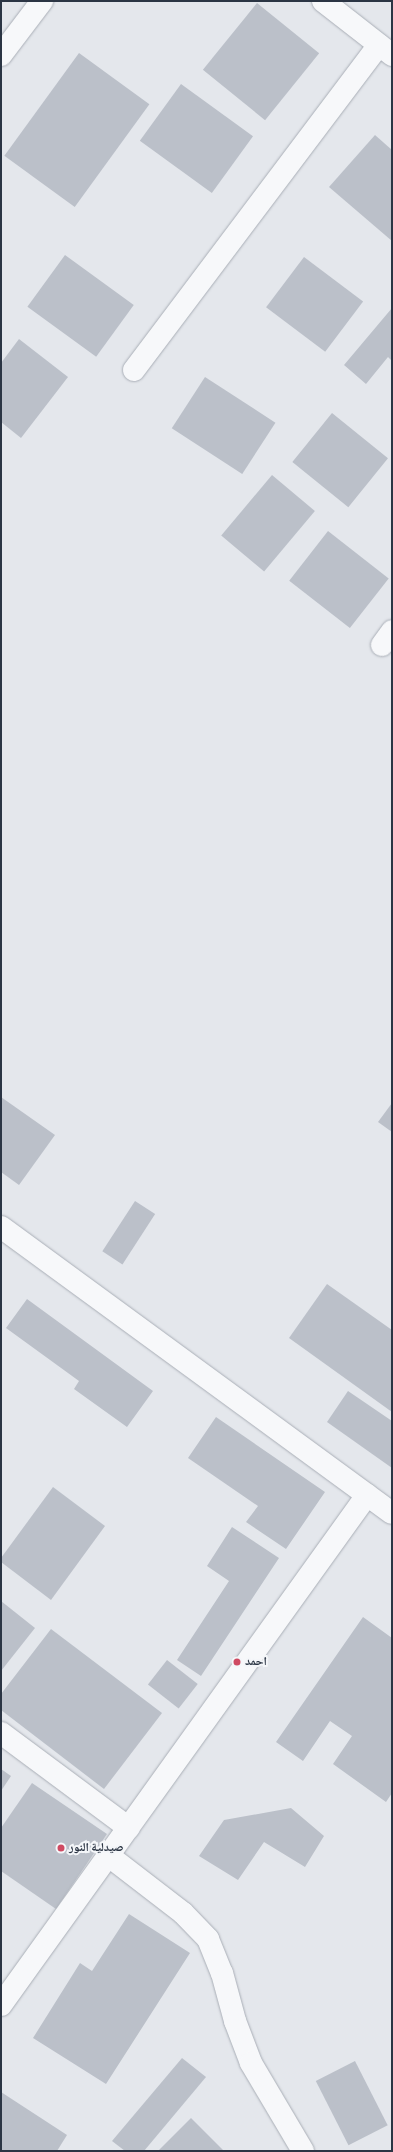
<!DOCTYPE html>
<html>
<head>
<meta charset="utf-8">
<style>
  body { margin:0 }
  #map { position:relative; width:393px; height:2152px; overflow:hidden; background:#e4e7ec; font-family:"Source Sans 3","Noto Naskh Arabic",sans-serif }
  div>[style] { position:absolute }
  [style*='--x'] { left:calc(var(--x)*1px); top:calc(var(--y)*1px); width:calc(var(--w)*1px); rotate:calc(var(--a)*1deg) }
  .building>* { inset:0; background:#bbc0c9; transform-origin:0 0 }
  .roads { filter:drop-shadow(0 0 1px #a9aeb6) drop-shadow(0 0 1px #a9aeb6) }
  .minor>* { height:22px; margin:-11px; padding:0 11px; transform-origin:11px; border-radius:11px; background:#f7f8fa }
  .tertiary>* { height:22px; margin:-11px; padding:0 11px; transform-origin:11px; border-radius:11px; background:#f7f8fa }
  .dots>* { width:11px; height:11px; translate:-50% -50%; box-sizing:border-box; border:2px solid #f4f6f9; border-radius:50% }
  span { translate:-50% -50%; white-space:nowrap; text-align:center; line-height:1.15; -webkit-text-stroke:4px #f4f6f9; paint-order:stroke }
  .poi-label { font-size:12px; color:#2b3544; font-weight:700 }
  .left { translate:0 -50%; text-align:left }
  .frame { position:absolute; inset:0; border:2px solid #2b3544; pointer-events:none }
</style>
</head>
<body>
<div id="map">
  <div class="building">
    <i style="left:257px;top:3px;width:80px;height:86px;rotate:39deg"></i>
    <i style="left:79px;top:53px;width:87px;height:127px;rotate:36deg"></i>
    <i style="left:181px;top:84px;width:89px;height:70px;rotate:36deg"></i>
    <i style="clip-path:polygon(375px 135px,392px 150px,392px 241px,329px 187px)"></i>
    <i style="left:65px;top:255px;width:85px;height:64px;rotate:36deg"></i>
    <i style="left:304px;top:257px;width:74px;height:63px;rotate:37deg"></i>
    <i style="clip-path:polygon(392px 308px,392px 361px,388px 357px,366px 384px,344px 365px)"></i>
    <i style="clip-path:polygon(19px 339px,68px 377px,21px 438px,1px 422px,1px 363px)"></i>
    <i style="left:205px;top:377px;width:84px;height:61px;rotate:33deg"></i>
    <i style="left:332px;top:413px;width:72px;height:63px;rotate:39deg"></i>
    <i style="left:272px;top:475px;width:56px;height:79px;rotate:40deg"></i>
    <i style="left:328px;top:531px;width:77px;height:63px;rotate:38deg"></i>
    <i style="clip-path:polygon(1px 1097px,55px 1135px,19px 1185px,1px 1172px)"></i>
    <i style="clip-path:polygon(392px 1103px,392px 1132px,378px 1122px)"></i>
    <i style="left:135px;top:1201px;width:24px;height:60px;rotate:33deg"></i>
    <i style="clip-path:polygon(327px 1284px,392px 1330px,392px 1412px,289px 1338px)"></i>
    <i style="clip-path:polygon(27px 1299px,153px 1391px,127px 1427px,74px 1389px,79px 1381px,6px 1328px)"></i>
    <i style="clip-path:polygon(348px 1391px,392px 1421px,392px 1468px,327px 1422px)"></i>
    <i style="clip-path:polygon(216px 1417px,325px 1492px,286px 1549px,246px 1522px,258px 1506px,188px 1458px)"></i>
    <i style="clip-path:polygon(53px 1487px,105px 1526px,51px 1600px,1px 1562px,1px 1558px)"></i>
    <i style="clip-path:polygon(232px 1527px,279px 1558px,201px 1676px,177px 1660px,229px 1581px,207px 1566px)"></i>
    <i style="clip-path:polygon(1px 1601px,35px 1628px,1px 1671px)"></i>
    <i style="clip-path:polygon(363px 1617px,392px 1638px,392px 1793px,386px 1802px,333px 1764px,352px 1736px,330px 1721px,303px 1761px,276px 1742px)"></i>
    <i style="clip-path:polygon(51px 1629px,162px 1713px,104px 1789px,1px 1710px,1px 1694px)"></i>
    <i style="left:167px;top:1660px;width:39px;height:31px;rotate:38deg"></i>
    <i style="clip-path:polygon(1px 1769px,11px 1776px,1px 1791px)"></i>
    <i style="clip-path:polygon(32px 1783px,107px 1834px,56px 1909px,1px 1871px,1px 1828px)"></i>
    <i style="clip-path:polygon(291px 1808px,324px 1836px,305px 1867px,264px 1842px,238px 1880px,199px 1856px,224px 1820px)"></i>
    <i style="clip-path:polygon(129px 1914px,190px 1953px,106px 2084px,33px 2038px,80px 1963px,92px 1971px)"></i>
    <i style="clip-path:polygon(182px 2058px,206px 2077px,144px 2151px,125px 2151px,112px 2141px)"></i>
    <i style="left:355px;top:2061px;width:72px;height:44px;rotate:63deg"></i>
    <i style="clip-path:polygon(1px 2092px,67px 2135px,57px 2151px,1px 2151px)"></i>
    <i style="clip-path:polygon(191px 2118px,224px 2151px,158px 2151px)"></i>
  </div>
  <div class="roads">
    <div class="minor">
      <i style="--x:323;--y:1;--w:88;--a:38"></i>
      <i style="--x:1;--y:55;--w:68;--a:-52.8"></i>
      <i style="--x:134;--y:370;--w:407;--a:-53"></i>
      <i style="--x:382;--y:645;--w:17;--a:-54"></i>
      <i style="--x:1;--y:1733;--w:159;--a:36.6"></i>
      <i style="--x:109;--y:1856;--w:93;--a:37.6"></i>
      <i style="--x:183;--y:1913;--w:36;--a:46"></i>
      <i style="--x:208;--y:1939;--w:37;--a:68"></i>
      <i style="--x:222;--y:1973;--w:50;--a:74.8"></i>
      <i style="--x:235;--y:2021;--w:45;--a:69.1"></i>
      <i style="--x:251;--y:2063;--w:102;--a:59.4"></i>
    </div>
    <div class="tertiary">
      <i style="--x:1;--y:1227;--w:484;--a:36.2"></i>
      <i style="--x:1;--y:2005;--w:628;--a:-54.33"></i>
    </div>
  </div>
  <div class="dots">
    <i style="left:237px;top:1662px;background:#cf4a62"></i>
    <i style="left:61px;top:1848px;background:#cf4a62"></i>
  </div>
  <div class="poi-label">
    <span class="left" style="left:245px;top:1662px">احمد</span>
    <span class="left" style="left:69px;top:1848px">صيدلية النور</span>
  </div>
  <div class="frame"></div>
</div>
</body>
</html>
